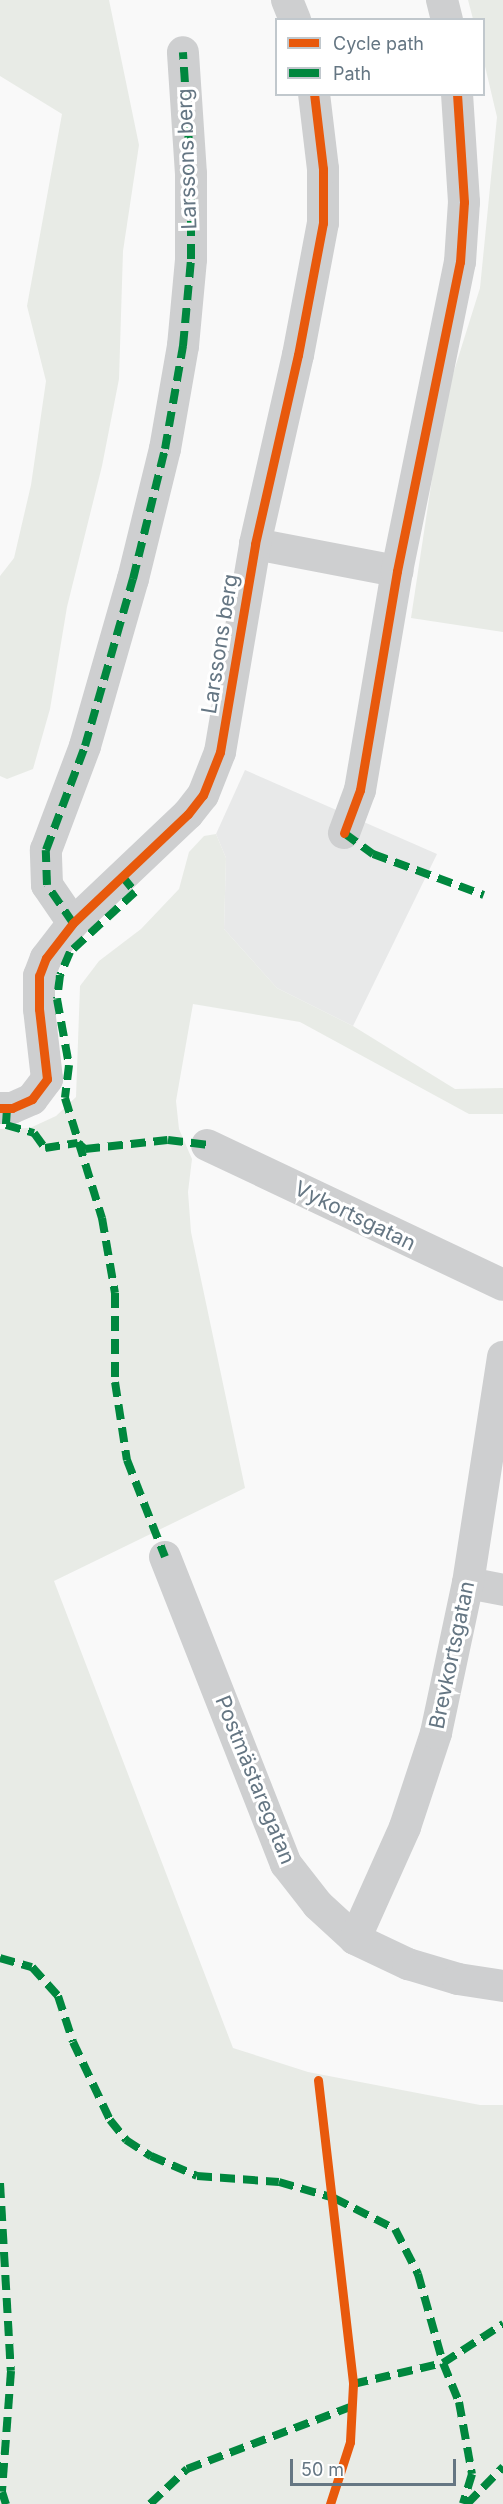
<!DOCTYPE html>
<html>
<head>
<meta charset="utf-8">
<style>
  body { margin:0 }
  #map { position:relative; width:503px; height:2504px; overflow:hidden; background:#f9f9f9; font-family:Inter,sans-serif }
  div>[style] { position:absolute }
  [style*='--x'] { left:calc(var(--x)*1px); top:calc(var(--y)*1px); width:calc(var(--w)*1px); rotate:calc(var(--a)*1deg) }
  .built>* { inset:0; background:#e8e9e9 }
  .green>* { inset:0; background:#e8ebe6 }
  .minor>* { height:32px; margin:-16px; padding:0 16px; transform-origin:16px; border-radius:16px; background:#cecfd0 }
  .quiet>* { height:8px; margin-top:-4px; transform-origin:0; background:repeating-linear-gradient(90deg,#00873e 0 15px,transparent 0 23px) }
  .cycleway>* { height:9px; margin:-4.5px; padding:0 4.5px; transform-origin:4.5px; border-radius:4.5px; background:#e8590c }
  span { translate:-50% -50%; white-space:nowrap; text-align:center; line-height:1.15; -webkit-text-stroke:6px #fff; paint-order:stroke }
  .street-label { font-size:21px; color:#657683 }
  .legend { position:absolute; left:275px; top:18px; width:210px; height:78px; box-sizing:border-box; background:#fff; border:2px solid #c1c8cd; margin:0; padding:8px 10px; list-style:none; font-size:18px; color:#657683 }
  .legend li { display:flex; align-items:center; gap:12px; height:30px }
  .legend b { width:30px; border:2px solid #c1c8cd }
  .scale { position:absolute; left:290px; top:2459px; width:166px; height:27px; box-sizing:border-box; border:3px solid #657683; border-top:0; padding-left:8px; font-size:18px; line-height:21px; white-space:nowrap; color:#657683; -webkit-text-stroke:4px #fff; paint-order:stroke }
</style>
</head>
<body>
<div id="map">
  <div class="built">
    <i style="clip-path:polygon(245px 770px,437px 854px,353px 1026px,277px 988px,224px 929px,226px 858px,216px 834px)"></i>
  </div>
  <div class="green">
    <i style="clip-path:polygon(0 0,109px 0,139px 145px,123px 251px,119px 379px,102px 466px,67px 607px,50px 709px,33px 769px,7px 779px,0 776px,0 576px,14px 558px,31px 485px,46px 381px,27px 306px,62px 114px,0 76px)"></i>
    <i style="clip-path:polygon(468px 0,503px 0,503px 632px,411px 618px,443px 406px,480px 288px,497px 117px,484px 62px,484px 20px,473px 19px)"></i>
    <i style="clip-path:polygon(216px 834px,226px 858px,224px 929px,277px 988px,353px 1026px,455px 1089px,503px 1088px,503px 1114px,469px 1114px,300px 1022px,193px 1004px,176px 1101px,179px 1129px,192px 1159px,188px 1192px,191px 1232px,245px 1488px,54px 1581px,233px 2048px,308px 2072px,480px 2105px,503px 2105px,503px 2504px,0 2504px,0 1129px,30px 1128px,56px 1116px,76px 1097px,80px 986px,99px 961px,141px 929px,179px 889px,189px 852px,204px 836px)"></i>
  </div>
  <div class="minor">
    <i style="--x:287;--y:0;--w:22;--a:68"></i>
    <i style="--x:442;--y:0;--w:21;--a:76"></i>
    <i style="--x:255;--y:544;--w:145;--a:10.8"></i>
    <i style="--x:344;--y:833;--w:46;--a:-69.6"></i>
    <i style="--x:360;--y:790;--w:222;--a:-80.4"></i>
    <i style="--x:397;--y:571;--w:315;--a:-78.5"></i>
    <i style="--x:460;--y:262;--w:60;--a:-86.2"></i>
    <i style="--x:464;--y:202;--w:108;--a:-93.7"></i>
    <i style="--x:73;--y:923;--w:46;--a:-124.4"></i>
    <i style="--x:47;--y:885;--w:35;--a:-92"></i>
    <i style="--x:46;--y:850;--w:111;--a:-69.4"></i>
    <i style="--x:85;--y:746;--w:174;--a:-74"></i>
    <i style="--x:133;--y:579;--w:134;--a:-76.2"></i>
    <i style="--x:165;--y:449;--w:105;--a:-80.1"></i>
    <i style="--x:183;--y:346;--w:87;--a:-84.7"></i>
    <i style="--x:191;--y:259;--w:85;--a:-90"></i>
    <i style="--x:191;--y:174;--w:122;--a:-93.8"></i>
    <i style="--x:0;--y:1108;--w:12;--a:0"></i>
    <i style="--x:12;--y:1108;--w:22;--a:-24"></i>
    <i style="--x:32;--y:1099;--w:25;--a:-53"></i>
    <i style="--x:47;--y:1079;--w:70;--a:-96.5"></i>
    <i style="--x:39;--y:1009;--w:33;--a:-90"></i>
    <i style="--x:39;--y:976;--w:19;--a:-69"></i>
    <i style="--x:46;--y:958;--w:44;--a:-52.4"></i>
    <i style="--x:73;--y:923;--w:158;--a:-43.5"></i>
    <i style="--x:188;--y:814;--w:24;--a:-52"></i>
    <i style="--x:203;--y:795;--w:46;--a:-68.4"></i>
    <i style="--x:220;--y:752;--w:211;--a:-80.4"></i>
    <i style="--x:255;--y:544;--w:194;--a:-77.2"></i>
    <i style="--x:298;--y:355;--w:134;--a:-79.3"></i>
    <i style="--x:323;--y:223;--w:54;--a:-90"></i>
    <i style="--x:323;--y:169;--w:76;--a:-96.8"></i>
    <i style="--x:207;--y:1145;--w:327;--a:25.3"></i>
    <i style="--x:165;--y:1557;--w:330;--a:68.5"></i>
    <i style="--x:286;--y:1864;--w:52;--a:52"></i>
    <i style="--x:318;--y:1905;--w:50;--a:42.6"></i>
    <i style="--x:355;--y:1939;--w:59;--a:25.3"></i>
    <i style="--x:408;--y:1964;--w:52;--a:16.7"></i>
    <i style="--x:458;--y:1979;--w:46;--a:8.8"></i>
    <i style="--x:468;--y:1583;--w:36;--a:11"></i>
    <i style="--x:355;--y:1939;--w:123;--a:-65.9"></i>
    <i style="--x:405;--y:1827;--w:99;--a:-71.7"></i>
    <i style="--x:436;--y:1733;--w:153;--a:-78"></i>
    <i style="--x:468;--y:1583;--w:229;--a:-81.2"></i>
  </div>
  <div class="quiet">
    <i style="--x:344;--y:833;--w:36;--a:36"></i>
    <i style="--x:373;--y:854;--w:118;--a:20.3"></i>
    <i style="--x:122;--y:876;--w:21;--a:51"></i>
    <i style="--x:135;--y:892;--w:88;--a:137.3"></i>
    <i style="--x:70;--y:952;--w:25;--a:113"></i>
    <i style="--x:60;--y:975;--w:24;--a:97"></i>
    <i style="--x:57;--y:999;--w:67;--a:79.7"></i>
    <i style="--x:69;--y:1065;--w:33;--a:97"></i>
    <i style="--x:65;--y:1098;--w:126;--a:72.9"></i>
    <i style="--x:102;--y:1218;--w:76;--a:80.2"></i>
    <i style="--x:115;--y:1293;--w:89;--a:90"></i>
    <i style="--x:115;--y:1382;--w:79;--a:81.3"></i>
    <i style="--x:127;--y:1460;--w:104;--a:68.6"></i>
    <i style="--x:73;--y:923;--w:46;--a:-124.4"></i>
    <i style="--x:47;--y:885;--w:35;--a:-92"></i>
    <i style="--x:46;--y:850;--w:111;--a:-69.4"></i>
    <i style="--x:85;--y:746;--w:174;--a:-74"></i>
    <i style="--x:133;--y:579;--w:134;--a:-76.2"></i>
    <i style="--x:165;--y:449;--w:105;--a:-80.1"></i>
    <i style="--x:183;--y:346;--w:87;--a:-84.7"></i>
    <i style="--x:191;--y:259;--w:85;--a:-90"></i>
    <i style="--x:191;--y:174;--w:122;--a:-93.8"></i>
    <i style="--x:7;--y:1109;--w:16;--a:94"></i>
    <i style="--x:6;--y:1125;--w:29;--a:16"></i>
    <i style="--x:34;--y:1133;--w:19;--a:54"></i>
    <i style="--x:45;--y:1148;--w:33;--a:-9"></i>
    <i style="--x:78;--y:1143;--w:9;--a:41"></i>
    <i style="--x:85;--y:1149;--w:83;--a:-6.2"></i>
    <i style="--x:168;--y:1140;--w:39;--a:7"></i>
    <i style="--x:0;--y:1958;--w:33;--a:16"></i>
    <i style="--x:32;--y:1967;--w:39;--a:48"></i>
    <i style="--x:58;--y:1996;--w:48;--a:71.9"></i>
    <i style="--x:73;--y:2042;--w:86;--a:64.6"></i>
    <i style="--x:110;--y:2120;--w:26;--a:51"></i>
    <i style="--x:126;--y:2140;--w:30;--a:33"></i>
    <i style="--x:151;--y:2156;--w:50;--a:23.5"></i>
    <i style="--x:197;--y:2176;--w:82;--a:4.2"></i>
    <i style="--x:279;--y:2182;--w:57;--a:16.2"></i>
    <i style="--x:334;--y:2198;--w:68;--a:26.9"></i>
    <i style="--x:395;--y:2229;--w:51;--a:62.9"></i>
    <i style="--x:418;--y:2274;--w:92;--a:74.3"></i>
    <i style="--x:443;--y:2363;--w:42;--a:67.7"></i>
    <i style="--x:459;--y:2402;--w:73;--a:79.8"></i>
    <i style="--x:472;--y:2474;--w:31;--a:107"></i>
    <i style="--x:0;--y:2183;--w:188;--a:86.7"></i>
    <i style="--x:11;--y:2371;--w:121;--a:94.3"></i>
    <i style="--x:2;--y:2492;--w:13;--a:72"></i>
    <i style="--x:353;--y:2384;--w:92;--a:-13.1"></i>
    <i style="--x:443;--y:2363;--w:72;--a:-33"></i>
    <i style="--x:150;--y:2504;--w:51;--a:-43.4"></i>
    <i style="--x:187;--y:2469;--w:178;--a:-20.8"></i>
    <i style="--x:467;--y:2504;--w:52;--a:-45.8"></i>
  </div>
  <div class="cycleway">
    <i style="--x:344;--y:833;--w:46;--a:-69.6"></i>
    <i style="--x:360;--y:790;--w:222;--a:-80.4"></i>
    <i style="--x:397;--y:571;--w:315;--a:-78.5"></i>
    <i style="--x:460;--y:262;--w:60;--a:-86.2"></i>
    <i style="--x:464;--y:202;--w:108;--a:-93.7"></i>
    <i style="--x:0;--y:1108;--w:12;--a:0"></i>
    <i style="--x:12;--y:1108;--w:22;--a:-24"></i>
    <i style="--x:32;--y:1099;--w:25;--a:-53"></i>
    <i style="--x:47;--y:1079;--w:70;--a:-96.5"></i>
    <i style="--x:39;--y:1009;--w:33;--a:-90"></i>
    <i style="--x:39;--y:976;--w:19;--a:-69"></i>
    <i style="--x:46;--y:958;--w:44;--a:-52.4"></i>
    <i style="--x:73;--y:923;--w:158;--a:-43.5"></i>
    <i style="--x:188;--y:814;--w:24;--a:-52"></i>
    <i style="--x:203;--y:795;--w:46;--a:-68.4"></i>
    <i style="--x:220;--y:752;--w:211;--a:-80.4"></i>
    <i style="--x:255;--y:544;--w:194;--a:-77.2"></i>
    <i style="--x:298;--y:355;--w:134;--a:-79.3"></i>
    <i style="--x:323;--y:223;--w:54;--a:-90"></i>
    <i style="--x:323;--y:169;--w:76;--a:-96.8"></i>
    <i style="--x:318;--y:2080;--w:306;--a:83.4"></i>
    <i style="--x:353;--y:2384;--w:58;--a:93"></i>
    <i style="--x:350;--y:2442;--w:65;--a:107.9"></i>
  </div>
  <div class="street-label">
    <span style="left:187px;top:159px;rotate:-92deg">Larssons berg</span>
    <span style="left:220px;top:644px;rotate:-81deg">Larssons berg</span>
    <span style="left:355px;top:1216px;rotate:26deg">Vykortsgatan</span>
    <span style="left:452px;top:1655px;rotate:-78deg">Brevkortsgatan</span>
    <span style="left:255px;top:1780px;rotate:68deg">Postmästaregatan</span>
  </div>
  <ul class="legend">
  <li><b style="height:8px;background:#e8590c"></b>Cycle path</li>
  <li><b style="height:8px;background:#00873e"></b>Path</li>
  </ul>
  <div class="scale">50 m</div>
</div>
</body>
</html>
